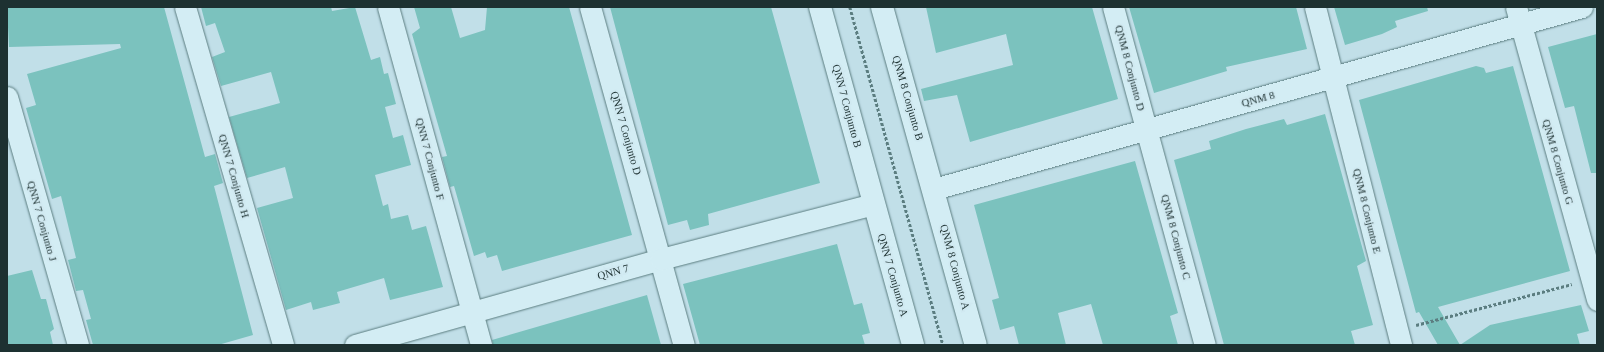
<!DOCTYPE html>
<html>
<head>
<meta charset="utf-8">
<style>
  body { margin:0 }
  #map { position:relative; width:1604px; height:352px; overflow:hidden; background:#c1dfe8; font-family:"Times New Roman",serif }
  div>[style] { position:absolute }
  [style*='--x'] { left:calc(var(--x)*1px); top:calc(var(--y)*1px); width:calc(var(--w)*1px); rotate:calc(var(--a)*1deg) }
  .building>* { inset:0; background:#7bc2be }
  .path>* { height:2.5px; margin-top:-1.25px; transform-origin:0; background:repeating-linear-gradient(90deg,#5b7d80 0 3px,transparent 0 5px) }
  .roads { filter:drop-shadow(0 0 1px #5b7d80) drop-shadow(0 0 1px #5b7d80) }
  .minor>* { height:21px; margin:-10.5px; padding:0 10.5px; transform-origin:10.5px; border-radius:10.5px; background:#d3edf4 }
  .secondary>* { height:22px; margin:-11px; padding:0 11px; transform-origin:11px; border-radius:11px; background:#d3edf4 }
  span { translate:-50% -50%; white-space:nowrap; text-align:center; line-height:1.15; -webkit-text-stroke:4px #d0e9f1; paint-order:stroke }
  .street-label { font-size:11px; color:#1d3131 }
  .frame { position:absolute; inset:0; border:8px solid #1d3131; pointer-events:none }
</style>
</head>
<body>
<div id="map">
  <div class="building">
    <i style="clip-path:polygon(7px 7px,164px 7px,205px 157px,215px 154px,223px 183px,214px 186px,253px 335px,218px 345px,93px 345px,86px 320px,91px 319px,83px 290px,76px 291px,68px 260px,76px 258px,61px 196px,52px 199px,26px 108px,36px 105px,27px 74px,121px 48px,120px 44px,9px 47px)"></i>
    <i style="clip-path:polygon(201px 7px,331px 7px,332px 11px,355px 7px,371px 60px,380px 57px,384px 74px,388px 73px,396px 104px,385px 107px,393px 138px,403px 135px,411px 165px,375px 175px,383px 206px,388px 204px,391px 219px,408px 215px,412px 230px,426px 226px,443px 287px,390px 300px,384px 278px,337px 292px,340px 303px,313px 310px,311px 302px,286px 310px,257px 208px,293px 198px,285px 167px,247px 178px,229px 117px,280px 103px,271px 72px,221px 86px,212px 57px,225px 52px,215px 23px,206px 26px)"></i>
    <i style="clip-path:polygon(414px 7px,451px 7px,460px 38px,485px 30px,487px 7px,569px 7px,632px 235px,502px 271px,497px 255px,487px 258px,485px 252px,474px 256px,454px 186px,450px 187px,442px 157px,447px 156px,412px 34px,420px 28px)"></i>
    <i style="clip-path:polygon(610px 7px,771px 7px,820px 183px,708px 214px,709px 225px,690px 230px,687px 220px,668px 225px)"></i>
    <i style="clip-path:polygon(926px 7px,1092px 7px,1118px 99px,970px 142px,957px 95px,924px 101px,921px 89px,1013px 65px,1006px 34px,936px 53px)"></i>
    <i style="clip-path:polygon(1129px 7px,1296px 7px,1307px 49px,1226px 67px,1227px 71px,1154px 93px)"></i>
    <i style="clip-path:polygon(1334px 7px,1427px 7px,1428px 11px,1395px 21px,1397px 27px,1382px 34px,1345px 45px)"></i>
    <i style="clip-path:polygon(1597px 34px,1597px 173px,1591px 173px,1574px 106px,1565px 108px,1548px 47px)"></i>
    <i style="clip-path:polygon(1476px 66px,1484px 68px,1486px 73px,1513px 66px,1570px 271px,1438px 307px,1460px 345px,1490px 325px,1581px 305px,1589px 331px,1577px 334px,1580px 345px,1438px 345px,1419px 312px,1416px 313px,1359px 100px)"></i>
    <i style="clip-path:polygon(1325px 114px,1366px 261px,1357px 266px,1373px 325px,1351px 331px,1355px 345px,1224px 345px,1174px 160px,1211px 149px,1209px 141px,1246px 129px,1284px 119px,1287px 125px)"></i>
    <i style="clip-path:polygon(1135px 161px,1178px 313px,1170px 316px,1178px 345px,1103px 345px,1091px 304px,1058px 313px,1066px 345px,1019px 345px,1014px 326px,1000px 330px,992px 300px,999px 298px,974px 205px)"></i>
    <i style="clip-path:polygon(837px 244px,854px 305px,862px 303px,870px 333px,862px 335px,865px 345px,700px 345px,683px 284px)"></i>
    <i style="clip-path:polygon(32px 270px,41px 299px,46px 299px,54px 329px,50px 332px,53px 345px,7px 345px,7px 276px)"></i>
    <i style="clip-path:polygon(647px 295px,661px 345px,493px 345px,492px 340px)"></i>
  </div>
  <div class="path">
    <i style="--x:850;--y:7;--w:351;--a:74.6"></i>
    <i style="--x:1416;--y:325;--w:161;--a:-14.7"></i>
  </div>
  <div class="roads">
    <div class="minor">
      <i style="--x:185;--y:7;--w:352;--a:73.8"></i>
      <i style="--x:388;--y:7;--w:351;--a:74.6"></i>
      <i style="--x:590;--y:7;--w:351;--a:74.5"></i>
      <i style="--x:1113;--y:7;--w:350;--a:74.8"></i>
      <i style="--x:1315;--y:7;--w:349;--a:75.7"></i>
      <i style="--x:1516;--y:7;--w:304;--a:74.5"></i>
      <i style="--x:7;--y:97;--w:258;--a:74"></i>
      <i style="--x:934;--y:189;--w:673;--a:-15.69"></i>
      <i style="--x:355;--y:345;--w:318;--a:-15.7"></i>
      <i style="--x:661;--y:259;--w:219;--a:-14.5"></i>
    </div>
    <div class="secondary">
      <i style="--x:820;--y:7;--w:351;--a:74.6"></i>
      <i style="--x:882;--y:7;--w:351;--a:74.5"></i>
    </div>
  </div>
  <div class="street-label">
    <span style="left:1130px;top:68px;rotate:75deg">QNM 8 Conjunto D</span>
    <span style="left:908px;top:98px;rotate:74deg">QNM 8 Conjunto B</span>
    <span style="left:1258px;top:99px;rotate:-15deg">QNM 8</span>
    <span style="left:847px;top:106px;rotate:75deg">QNN 7 Conjunto B</span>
    <span style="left:626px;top:133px;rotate:74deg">QNN 7 Conjunto D</span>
    <span style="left:430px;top:159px;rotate:75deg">QNN 7 Conjunto F</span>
    <span style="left:1558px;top:162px;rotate:74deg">QNM 8 Conjunto G</span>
    <span style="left:234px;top:176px;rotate:74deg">QNN 7 Conjunto H</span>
    <span style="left:1367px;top:211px;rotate:76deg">QNM 8 Conjunto E</span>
    <span style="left:42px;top:221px;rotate:74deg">QNN 7 Conjunto J</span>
    <span style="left:1176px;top:237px;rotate:75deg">QNM 8 Conjunto C</span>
    <span style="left:955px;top:267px;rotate:75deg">QNM 8 Conjunto A</span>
    <span style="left:613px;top:272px;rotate:-15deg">QNN 7</span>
    <span style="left:893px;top:275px;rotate:74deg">QNN 7 Conjunto A</span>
  </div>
  <div class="frame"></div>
</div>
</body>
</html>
